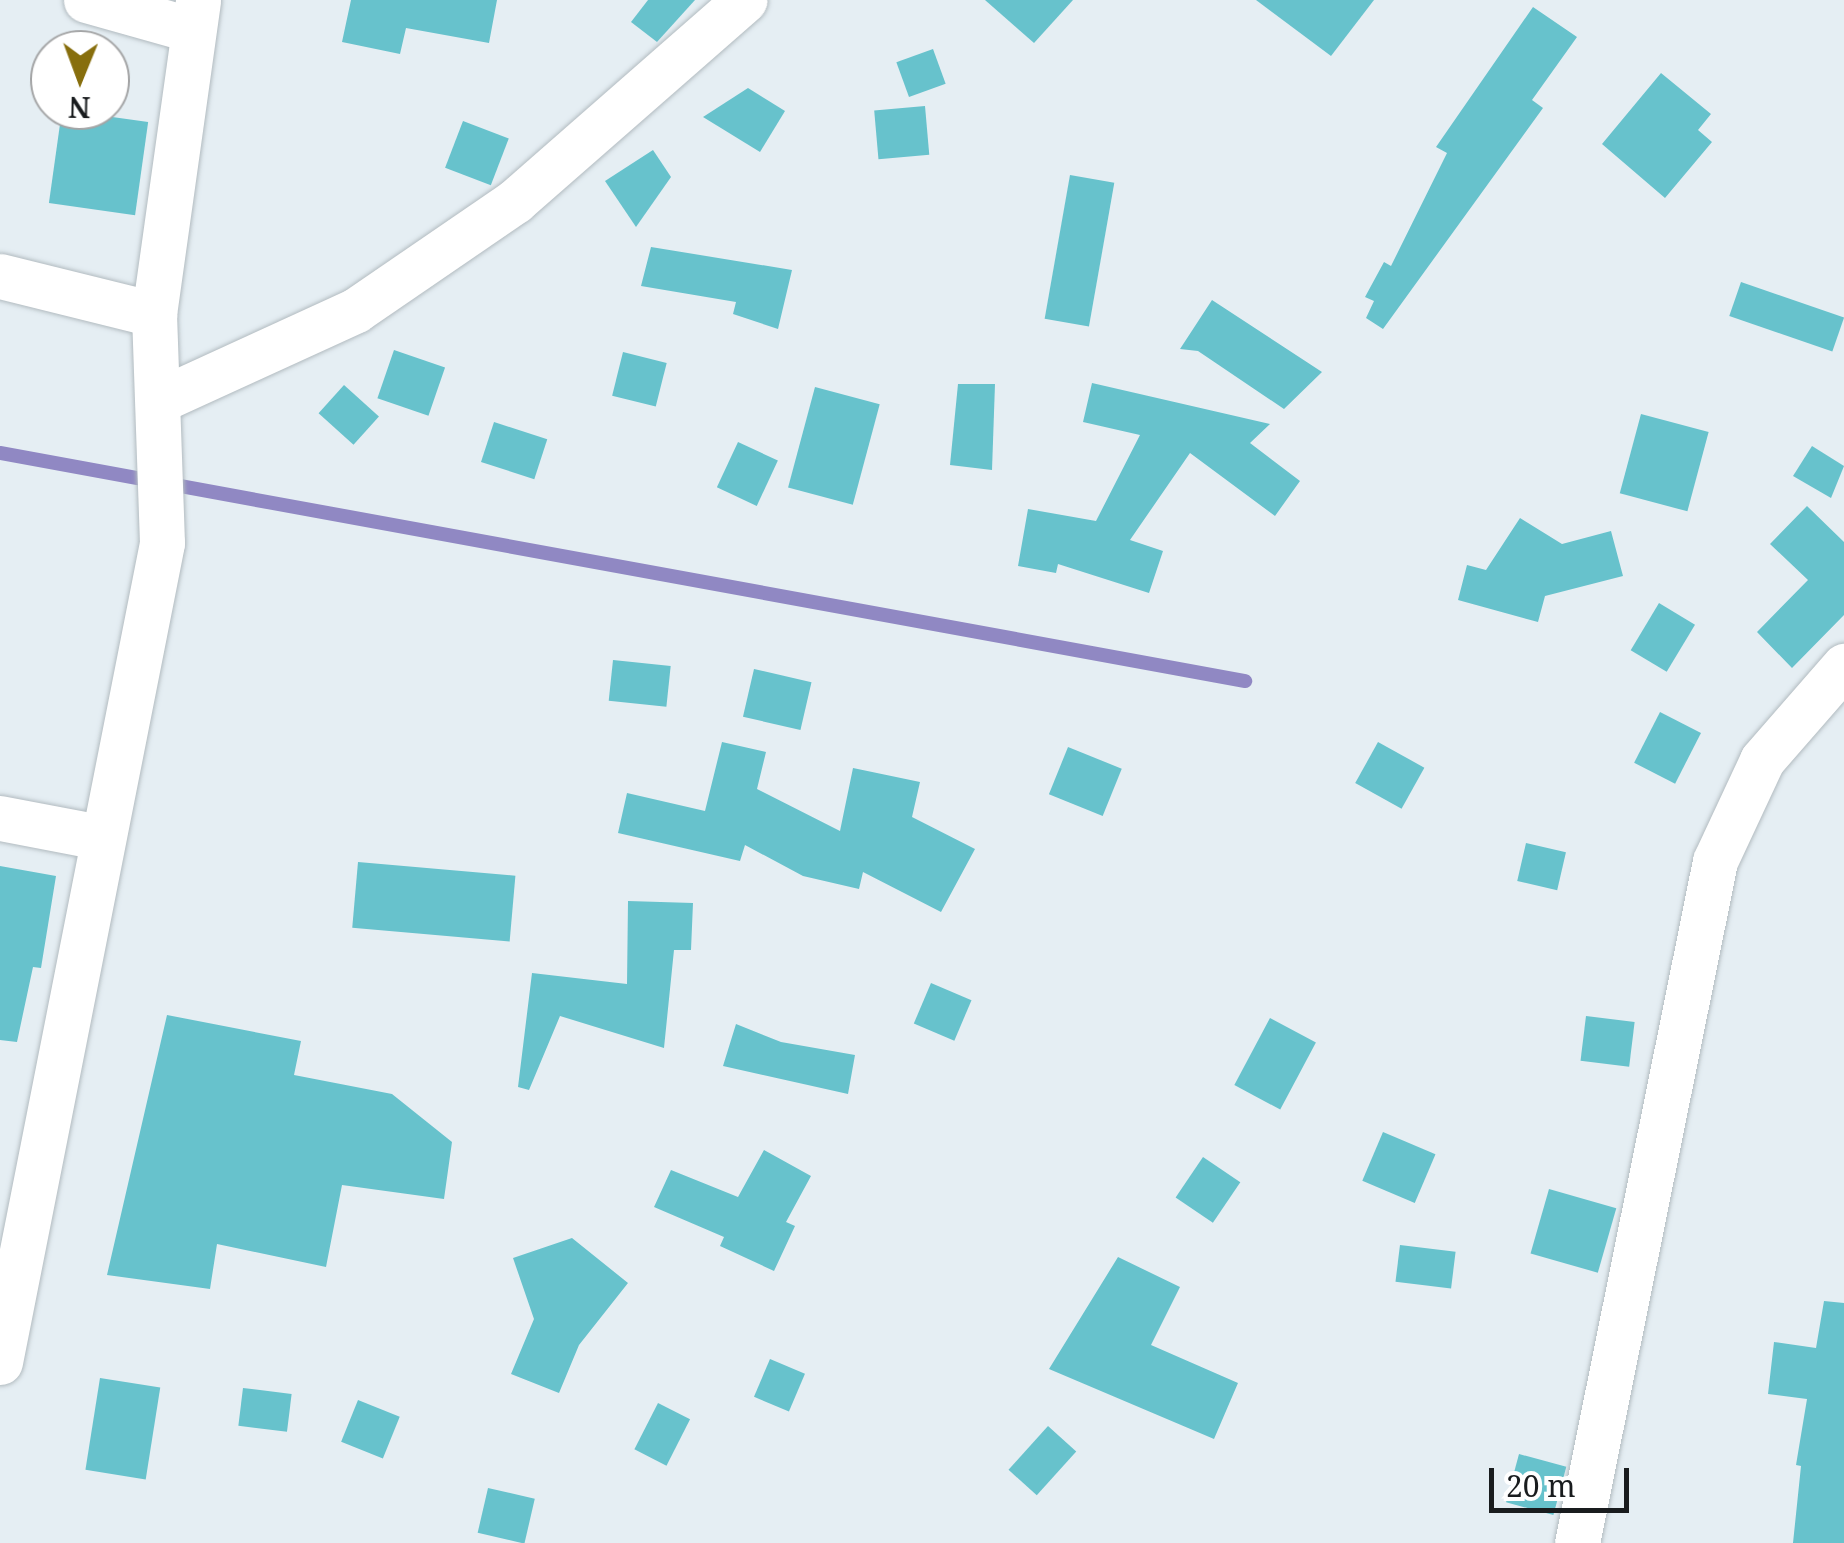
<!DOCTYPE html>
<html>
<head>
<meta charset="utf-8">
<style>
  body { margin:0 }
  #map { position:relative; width:1844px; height:1543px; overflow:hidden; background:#e5eef3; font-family:"Noto Serif",serif }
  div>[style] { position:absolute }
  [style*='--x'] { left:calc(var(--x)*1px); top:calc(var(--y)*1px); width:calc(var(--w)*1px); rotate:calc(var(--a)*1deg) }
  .stream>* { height:14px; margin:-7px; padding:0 7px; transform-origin:7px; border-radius:7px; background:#9088c3 }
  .building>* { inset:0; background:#67c2cc; transform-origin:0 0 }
  .roads { filter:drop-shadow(0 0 2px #b2bbc0) drop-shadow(0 0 2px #b2bbc0) }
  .street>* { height:45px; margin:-22.5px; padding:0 22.5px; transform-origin:22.5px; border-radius:22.5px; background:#fff }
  span { translate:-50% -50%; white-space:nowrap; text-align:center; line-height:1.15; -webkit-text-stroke:10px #fff; paint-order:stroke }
  .north { position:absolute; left:30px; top:30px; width:100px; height:100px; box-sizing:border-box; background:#fff; border:2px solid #a3a4a5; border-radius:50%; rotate:181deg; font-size:28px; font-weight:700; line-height:40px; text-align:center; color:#191c1e }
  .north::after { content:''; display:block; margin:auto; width:35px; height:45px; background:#876e0d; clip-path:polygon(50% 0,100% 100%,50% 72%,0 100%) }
  .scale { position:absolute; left:1489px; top:1468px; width:140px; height:45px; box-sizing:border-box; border:5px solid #191c1e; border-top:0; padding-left:12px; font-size:30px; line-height:35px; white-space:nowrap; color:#191c1e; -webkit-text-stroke:8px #fff; paint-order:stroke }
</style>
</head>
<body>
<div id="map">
  <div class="stream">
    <i style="--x:0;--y:453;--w:1266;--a:10.38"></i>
  </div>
  <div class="building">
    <i style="clip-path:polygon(351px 0,497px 0,489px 43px,406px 28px,400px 54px,342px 42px)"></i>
    <i style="clip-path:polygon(648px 0,695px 0,657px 42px,631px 22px)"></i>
    <i style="clip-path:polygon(985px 0,1073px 0,1034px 43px)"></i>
    <i style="clip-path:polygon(1256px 0,1374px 0,1331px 56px)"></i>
    <i style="clip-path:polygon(1533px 7px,1577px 37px,1532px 100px,1543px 108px,1383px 329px,1366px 318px,1374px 301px,1365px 297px,1384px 262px,1391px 266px,1447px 153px,1436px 147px)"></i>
    <i style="left:933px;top:49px;width:37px;height:39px;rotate:70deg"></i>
    <i style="clip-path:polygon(1661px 73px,1711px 114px,1698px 130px,1712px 142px,1665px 198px,1602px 144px)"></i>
    <i style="clip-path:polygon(748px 88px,785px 111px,760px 152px,703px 117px)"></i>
    <i style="left:925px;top:106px;width:49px;height:51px;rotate:85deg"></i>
    <i style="left:62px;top:110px;width:87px;height:94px;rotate:8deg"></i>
    <i style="left:463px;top:121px;width:49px;height:50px;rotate:21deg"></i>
    <i style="clip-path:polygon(653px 150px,671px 177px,636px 227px,605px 181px)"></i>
    <i style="left:1070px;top:175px;width:45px;height:146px;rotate:10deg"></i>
    <i style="clip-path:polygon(651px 247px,792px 270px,778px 329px,733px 314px,736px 302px,641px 286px)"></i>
    <i style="left:1741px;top:282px;width:109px;height:36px;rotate:19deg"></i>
    <i style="clip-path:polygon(1212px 300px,1322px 372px,1284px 409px,1198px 351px,1180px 349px)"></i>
    <i style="left:394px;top:350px;width:54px;height:51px;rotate:19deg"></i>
    <i style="left:623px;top:352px;width:45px;height:45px;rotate:14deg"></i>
    <i style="clip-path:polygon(1092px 383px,1270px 424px,1250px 443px,1300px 481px,1275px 516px,1190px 453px,1130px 540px,1163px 551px,1149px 593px,1058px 564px,1056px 573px,1018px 566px,1028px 509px,1096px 521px,1140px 435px,1083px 422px)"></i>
    <i style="clip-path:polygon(958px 384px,995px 384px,992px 470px,950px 465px)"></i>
    <i style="left:344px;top:385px;width:47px;height:38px;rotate:42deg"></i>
    <i style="left:815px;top:387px;width:67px;height:104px;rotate:15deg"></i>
    <i style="left:1641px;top:414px;width:70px;height:82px;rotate:15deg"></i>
    <i style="left:494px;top:422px;width:56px;height:42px;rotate:18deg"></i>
    <i style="left:738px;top:442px;width:44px;height:50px;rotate:25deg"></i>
    <i style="clip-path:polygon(1812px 446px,1844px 466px,1831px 498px,1793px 476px)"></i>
    <i style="clip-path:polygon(1807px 506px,1844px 542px,1844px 615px,1792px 668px,1757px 632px,1808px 580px,1770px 544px)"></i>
    <i style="clip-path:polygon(1520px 518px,1562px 544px,1611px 531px,1623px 576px,1545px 596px,1538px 622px,1458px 600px,1467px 565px,1486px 570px)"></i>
    <i style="left:1659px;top:603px;width:42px;height:55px;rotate:31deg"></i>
    <i style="left:613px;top:660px;width:58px;height:41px;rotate:6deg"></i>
    <i style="left:754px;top:669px;width:59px;height:49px;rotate:13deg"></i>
    <i style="left:1660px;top:712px;width:46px;height:57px;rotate:27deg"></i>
    <i style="clip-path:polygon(722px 742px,766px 752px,757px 789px,840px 831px,853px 768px,920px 782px,912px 817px,975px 849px,941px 912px,863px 872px,859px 889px,803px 876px,745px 845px,740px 861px,618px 833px,627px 793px,705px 811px)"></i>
    <i style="left:1378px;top:742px;width:53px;height:47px;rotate:29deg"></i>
    <i style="left:1068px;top:747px;width:58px;height:51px;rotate:22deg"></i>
    <i style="left:1526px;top:843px;width:41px;height:39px;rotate:13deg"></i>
    <i style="left:358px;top:862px;width:158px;height:66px;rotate:5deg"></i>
    <i style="clip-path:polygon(0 866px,56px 876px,41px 968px,33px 967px,17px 1042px,0 1040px)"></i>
    <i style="clip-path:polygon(628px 901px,693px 903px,691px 950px,674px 950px,664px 1048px,560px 1016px,529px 1090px,518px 1087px,532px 973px,627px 984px)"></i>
    <i style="left:931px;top:983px;width:44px;height:44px;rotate:23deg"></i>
    <i style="clip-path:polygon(167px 1015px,301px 1041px,294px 1075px,392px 1094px,452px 1142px,444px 1199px,342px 1185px,326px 1267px,217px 1244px,210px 1289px,107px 1275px)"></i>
    <i style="left:1586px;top:1016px;width:49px;height:45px;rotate:7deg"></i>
    <i style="left:1270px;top:1018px;width:52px;height:76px;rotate:28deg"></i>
    <i style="clip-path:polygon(736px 1024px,781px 1042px,855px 1055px,848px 1094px,723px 1066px)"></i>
    <i style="left:1383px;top:1132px;width:57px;height:53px;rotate:23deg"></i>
    <i style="clip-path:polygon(764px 1150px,811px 1176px,786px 1222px,795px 1226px,774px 1271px,720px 1246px,724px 1237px,654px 1207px,671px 1170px,738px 1197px)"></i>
    <i style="left:1203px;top:1157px;width:45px;height:49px;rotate:34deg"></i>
    <i style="left:1549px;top:1189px;width:70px;height:67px;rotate:16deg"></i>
    <i style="clip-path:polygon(572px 1238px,628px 1283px,579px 1345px,559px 1393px,511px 1374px,534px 1319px,513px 1258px)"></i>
    <i style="left:1400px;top:1245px;width:56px;height:37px;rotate:7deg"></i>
    <i style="clip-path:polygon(1118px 1257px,1180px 1287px,1151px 1345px,1238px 1383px,1214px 1439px,1049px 1369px)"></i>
    <i style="clip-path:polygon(1824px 1301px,1844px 1303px,1844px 1543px,1793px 1543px,1801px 1466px,1796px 1465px,1807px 1399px,1768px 1394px,1774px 1342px,1816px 1348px)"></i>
    <i style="left:770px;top:1359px;width:38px;height:41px;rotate:23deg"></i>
    <i style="left:100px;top:1378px;width:61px;height:93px;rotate:9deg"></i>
    <i style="left:243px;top:1388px;width:49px;height:38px;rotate:7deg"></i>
    <i style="left:358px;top:1400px;width:45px;height:45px;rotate:22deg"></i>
    <i style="left:658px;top:1403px;width:36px;height:52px;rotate:27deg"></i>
    <i style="left:1048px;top:1426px;width:38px;height:59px;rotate:42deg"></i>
    <i style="left:1519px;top:1454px;width:49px;height:50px;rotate:15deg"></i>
    <i style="left:488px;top:1488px;width:48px;height:46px;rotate:13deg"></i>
  </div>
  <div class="roads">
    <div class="street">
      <i style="--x:86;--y:0;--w:111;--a:15.7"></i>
      <i style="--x:0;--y:276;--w:159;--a:13.9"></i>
      <i style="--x:162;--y:399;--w:213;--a:-24.6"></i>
      <i style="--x:356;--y:310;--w:193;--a:-34.4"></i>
      <i style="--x:515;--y:201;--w:305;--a:-41.2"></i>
      <i style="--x:0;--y:818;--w:102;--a:10.8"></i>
      <i style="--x:0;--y:1362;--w:835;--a:-78.81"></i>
      <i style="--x:162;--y:543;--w:229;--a:-92"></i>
      <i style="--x:154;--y:314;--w:317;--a:-82"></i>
      <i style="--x:1577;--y:1543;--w:696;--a:-78.56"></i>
      <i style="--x:1715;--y:861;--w:111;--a:-65"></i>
      <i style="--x:1762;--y:760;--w:125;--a:-48.9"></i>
    </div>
  </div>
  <div class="north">N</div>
  <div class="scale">20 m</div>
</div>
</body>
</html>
